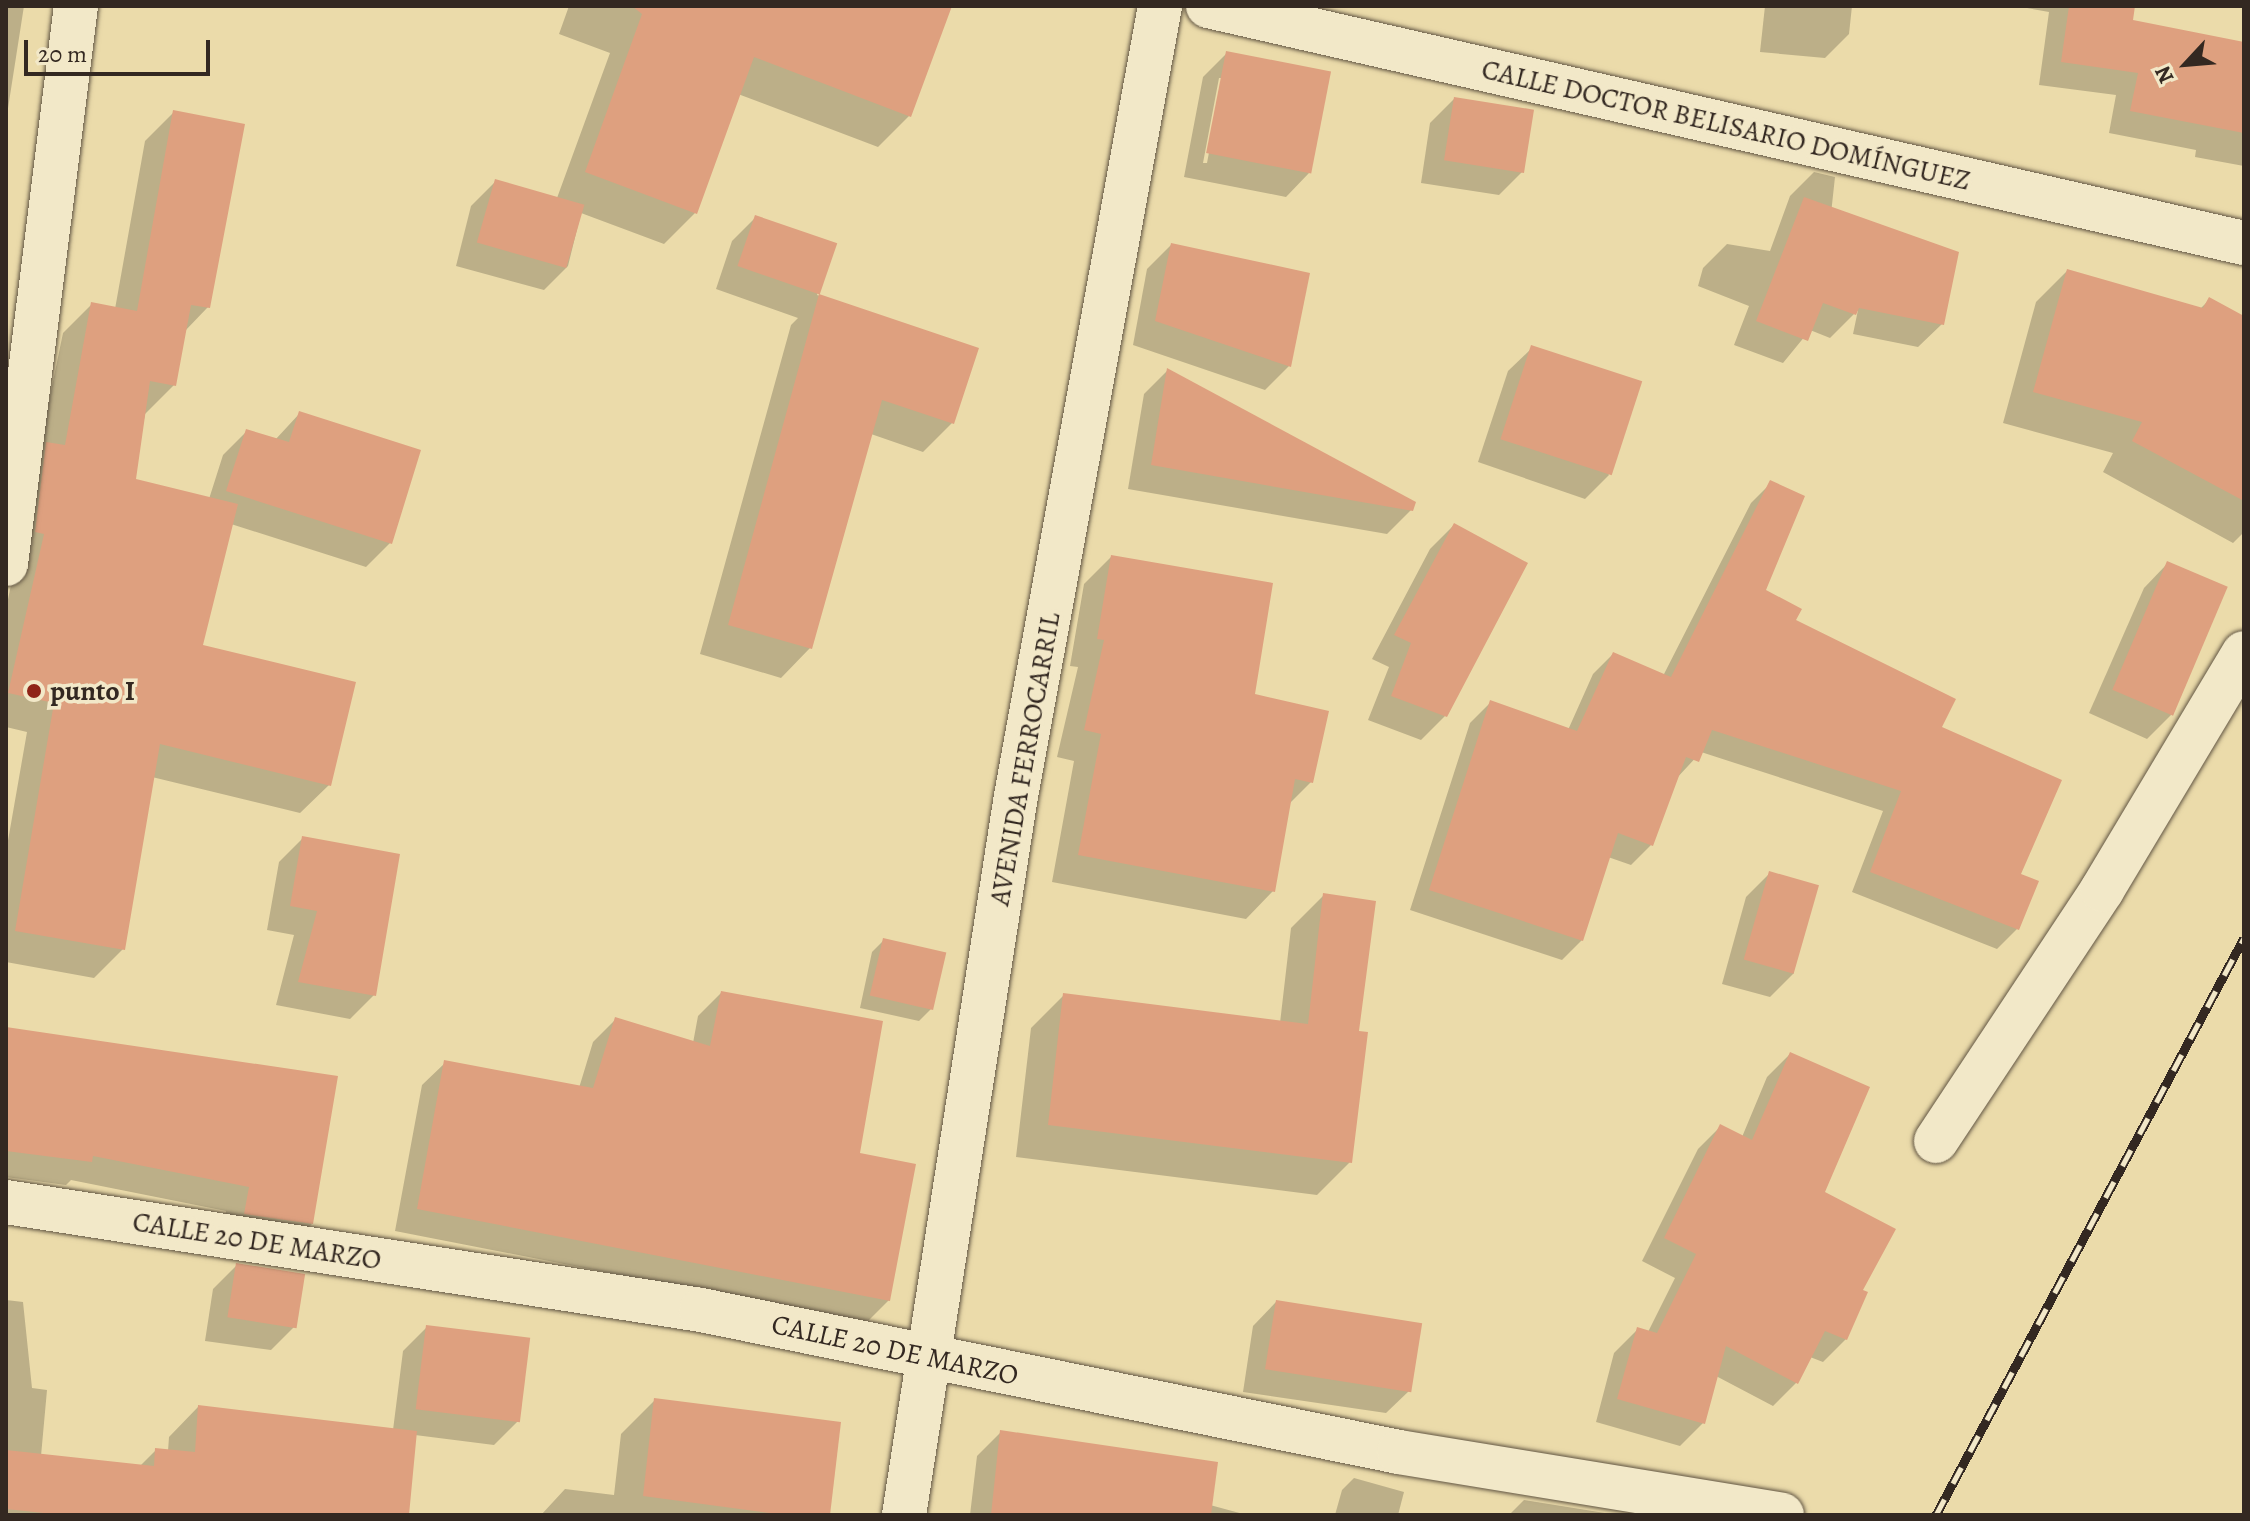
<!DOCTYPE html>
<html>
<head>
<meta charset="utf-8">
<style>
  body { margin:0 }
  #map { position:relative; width:2250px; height:1521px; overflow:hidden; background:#ebdbaa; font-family:Alegreya,serif }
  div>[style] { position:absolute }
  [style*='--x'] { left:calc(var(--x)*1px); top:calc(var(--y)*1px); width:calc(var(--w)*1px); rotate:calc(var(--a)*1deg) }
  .shadow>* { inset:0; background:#0003 }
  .building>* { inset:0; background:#dea07f; transform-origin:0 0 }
  .roads { filter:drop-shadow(0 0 2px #615543) drop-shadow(0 0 2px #615543) }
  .minor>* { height:44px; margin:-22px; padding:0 22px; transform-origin:22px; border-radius:22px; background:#f2e8c8 }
  .rail>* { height:9px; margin-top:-4.5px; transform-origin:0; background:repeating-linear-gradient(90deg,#f2e8c8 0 18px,#332821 0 36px); box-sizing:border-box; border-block:2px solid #332821 }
  .dots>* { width:22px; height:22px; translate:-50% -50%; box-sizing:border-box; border:4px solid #f2e8c8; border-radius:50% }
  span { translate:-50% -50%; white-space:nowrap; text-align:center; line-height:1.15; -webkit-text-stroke:7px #f2e8c8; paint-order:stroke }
  .street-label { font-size:28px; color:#332821 }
  .poi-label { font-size:28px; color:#332821; font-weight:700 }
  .left { translate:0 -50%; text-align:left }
  .frame { position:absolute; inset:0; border:8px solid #332821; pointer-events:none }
  .north { position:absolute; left:2146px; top:24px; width:80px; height:80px; -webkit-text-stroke:6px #f2e8c8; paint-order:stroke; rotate:244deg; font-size:22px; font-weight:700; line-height:32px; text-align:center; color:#332821 }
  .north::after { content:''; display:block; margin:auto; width:28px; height:36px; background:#332821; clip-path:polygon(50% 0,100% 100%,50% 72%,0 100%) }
  .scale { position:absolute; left:24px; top:40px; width:186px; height:36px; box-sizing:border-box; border:4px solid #332821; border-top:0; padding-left:10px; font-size:24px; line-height:28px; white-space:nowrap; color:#332821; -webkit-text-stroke:6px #f2e8c8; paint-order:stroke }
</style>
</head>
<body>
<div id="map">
  <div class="shadow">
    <i style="clip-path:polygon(6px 6px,24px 6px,6px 121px)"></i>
    <i style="clip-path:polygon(569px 6px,950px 6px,909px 116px,878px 147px,738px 94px,695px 213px,664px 244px,581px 213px,568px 266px,544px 290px,456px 266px,471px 206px,495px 182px,557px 198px,610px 53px,559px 34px)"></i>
    <i style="clip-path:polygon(1765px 6px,1852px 6px,1849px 34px,1825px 58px,1760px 52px)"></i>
    <i style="clip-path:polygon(2016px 6px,2133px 6px,2131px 22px,2244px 43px,2244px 166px,2195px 157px,2196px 150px,2109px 133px,2116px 95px,2039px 85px,2049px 12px)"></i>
    <i style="clip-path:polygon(evenodd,1227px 53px,1309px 173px,1286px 197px,1184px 177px,1203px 77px,1227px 53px,1219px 78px,1223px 78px,1207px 163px,1203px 163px,1219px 78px)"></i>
    <i style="clip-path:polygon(1454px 99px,1523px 171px,1499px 195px,1421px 183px,1430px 123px)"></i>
    <i style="clip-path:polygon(174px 112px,208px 307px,184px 332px,174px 385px,145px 414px,133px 480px,209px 499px,223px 455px,247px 431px,275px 440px,300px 413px,390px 543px,366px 567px,231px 524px,201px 647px,329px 785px,300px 813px,152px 777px,123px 949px,94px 978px,6px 962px,6px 852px,27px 732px,6px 727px,6px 609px,63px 333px,92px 304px,115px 309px,145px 141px)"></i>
    <i style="clip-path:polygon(1814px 172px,1835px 177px,1826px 260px,1942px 324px,1918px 347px,1853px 334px,1858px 310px,1830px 338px,1810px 330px,1783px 363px,1734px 345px,1749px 306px,1698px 286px,1703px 268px,1727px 244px,1770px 251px,1790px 196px)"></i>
    <i style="clip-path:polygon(755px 218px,835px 244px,817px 295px,976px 349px,952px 423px,923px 452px,871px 434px,810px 648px,781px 678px,700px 654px,791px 325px,798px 318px,716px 289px,732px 241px)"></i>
    <i style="clip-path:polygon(1171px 245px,1308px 274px,1289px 366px,1265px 390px,1133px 345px,1147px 269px)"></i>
    <i style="clip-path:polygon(2067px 271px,2200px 309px,2209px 300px,2244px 318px,2244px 532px,2233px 543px,2103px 472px,2113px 453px,2003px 423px,2036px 302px)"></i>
    <i style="clip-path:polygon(1532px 348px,1609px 475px,1585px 499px,1478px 462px,1508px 371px)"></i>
    <i style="clip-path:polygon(1167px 371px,1411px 510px,1387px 534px,1128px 489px,1144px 394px)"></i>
    <i style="clip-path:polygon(1771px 483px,1763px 591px,1793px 621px,1939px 728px,2018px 875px,2017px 929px,1997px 949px,1852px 892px,1883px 811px,1701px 752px,1675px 780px,1651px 845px,1631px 865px,1608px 857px,1582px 940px,1562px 960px,1410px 910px,1470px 723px,1490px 703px,1568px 730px,1593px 674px,1613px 654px,1663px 676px,1751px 503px)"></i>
    <i style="clip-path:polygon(1454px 525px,1445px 716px,1421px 740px,1368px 720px,1389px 667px,1372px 659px,1430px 549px)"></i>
    <i style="clip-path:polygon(1111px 557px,1253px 695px,1311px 782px,1289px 804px,1273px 891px,1246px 919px,1052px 882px,1074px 761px,1057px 757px,1078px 667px,1070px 666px,1084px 584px)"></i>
    <i style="clip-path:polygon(2167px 564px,2171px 715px,2147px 739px,2089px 713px,2144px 588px)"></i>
    <i style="clip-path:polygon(303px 838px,374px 995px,350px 1019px,276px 1005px,294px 935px,267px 930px,279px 862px)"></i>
    <i style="clip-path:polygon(1770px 873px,1794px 973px,1770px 997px,1722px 984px,1746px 897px)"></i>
    <i style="clip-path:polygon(1324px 895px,1357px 1033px,1350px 1162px,1317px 1195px,1016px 1157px,1031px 1028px,1064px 995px,1280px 1023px,1291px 928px)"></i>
    <i style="clip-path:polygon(884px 940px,931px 1009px,919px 1021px,860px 1008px,872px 952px)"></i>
    <i style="clip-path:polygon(721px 993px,858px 1155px,889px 1300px,866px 1323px,395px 1231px,422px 1085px,445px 1063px,579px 1088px,593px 1042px,616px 1019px,693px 1043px,698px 1016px)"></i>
    <i style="clip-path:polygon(6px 1032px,312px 1224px,288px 1247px,222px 1237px,226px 1211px,71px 1180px,66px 1185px,6px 1177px)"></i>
    <i style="clip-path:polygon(1790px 1054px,1822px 1193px,1860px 1291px,1846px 1339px,1823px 1362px,1810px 1357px,1796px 1383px,1773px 1406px,1716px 1376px,1703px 1423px,1680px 1446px,1596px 1422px,1614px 1353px,1637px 1330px,1648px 1332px,1675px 1278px,1642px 1261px,1698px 1149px,1721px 1126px,1742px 1137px,1767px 1077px)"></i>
    <i style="clip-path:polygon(237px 1265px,295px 1326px,271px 1350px,205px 1341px,213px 1289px)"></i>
    <i style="clip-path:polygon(6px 1300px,23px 1302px,32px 1388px,47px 1390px,41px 1456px,140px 1466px,156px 1450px,168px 1451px,169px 1437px,198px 1407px,393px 1430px,403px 1351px,427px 1327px,518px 1421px,494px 1445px,415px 1435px,407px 1515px,6px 1515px)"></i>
    <i style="clip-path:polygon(1276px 1302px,1410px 1390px,1386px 1413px,1243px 1392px,1253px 1326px)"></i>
    <i style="clip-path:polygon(655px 1400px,828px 1515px,541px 1515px,565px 1489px,614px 1495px,621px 1434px)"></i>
    <i style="clip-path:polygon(1001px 1432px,1210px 1505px,1247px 1515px,970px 1515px,977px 1456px)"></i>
    <i style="clip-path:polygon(1354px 1478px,1404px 1492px,1398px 1515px,1335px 1515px,1342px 1490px)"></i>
    <i style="clip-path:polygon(1524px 1500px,1611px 1514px,1614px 1515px,1509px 1515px)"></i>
  </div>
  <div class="building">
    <i style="clip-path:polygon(632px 6px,952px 6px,911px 117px,754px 57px,697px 214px,585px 172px,642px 14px)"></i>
    <i style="clip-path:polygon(2069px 6px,2135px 6px,2133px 20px,2244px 42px,2244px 133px,2130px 111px,2138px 73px,2061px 62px)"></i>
    <i style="left:1226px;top:51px;width:107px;height:104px;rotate:11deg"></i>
    <i style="left:1454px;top:97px;width:81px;height:64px;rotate:9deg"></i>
    <i style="clip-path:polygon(173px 110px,245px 124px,210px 308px,191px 305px,176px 386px,150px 381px,136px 479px,238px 504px,203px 645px,356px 682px,331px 786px,160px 744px,125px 950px,15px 931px,54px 703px,8px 693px,44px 534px,35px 532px,46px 442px,65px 445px,91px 302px,137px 311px)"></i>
    <i style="left:495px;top:179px;width:93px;height:66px;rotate:16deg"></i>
    <i style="clip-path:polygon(1804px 197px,1959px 252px,1944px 325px,1859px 308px,1856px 315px,1823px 303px,1808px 341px,1756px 321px)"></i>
    <i style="left:755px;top:215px;width:87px;height:54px;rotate:19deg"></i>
    <i style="clip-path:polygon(1171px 243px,1310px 273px,1291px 367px,1155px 321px)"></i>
    <i style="clip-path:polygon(2067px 269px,2203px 308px,2209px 297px,2244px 316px,2244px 501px,2132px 441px,2142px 422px,2033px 392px)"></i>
    <i style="clip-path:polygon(819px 294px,979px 348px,954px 424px,882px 400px,812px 649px,728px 625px)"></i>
    <i style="left:1531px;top:345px;width:117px;height:99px;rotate:18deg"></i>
    <i style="clip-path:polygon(1167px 368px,1416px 502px,1413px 511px,1151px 465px)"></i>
    <i style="clip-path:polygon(299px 411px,421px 450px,392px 544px,226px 491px,246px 429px,289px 442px)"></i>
    <i style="clip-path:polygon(1770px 480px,1805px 496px,1766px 590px,1802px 609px,1796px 620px,1956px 699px,1942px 727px,2062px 780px,2021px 874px,2039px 881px,2019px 930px,1870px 872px,1901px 791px,1712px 730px,1699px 762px,1686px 757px,1653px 846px,1618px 833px,1583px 941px,1429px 890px,1490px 700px,1577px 731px,1613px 652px,1671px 677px)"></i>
    <i style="clip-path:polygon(1454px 523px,1528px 563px,1447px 717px,1391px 696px,1411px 643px,1394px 635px)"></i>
    <i style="clip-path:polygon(1111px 555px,1273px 583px,1255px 694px,1329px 711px,1313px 783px,1295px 779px,1275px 892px,1078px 855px,1101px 734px,1084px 730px,1104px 640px,1097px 639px)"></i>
    <i style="left:2167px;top:561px;width:66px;height:140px;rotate:23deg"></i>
    <i style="clip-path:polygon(302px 836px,400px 854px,376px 996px,298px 982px,317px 911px,290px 906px)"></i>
    <i style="left:1769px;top:871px;width:52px;height:92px;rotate:16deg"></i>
    <i style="clip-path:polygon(1323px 893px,1376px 901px,1359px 1031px,1368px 1032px,1352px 1163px,1048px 1125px,1063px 993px,1308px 1024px)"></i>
    <i style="left:883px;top:938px;width:65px;height:59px;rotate:13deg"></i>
    <i style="clip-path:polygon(721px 991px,883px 1021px,860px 1153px,916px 1164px,890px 1301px,417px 1209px,444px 1060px,593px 1088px,615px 1017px,710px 1046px)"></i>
    <i style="clip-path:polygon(6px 1027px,338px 1076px,313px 1224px,244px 1214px,249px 1187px,93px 1156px,92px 1162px,6px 1151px)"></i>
    <i style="clip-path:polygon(1790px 1052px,1870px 1087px,1825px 1192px,1896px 1229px,1863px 1290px,1868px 1292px,1847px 1340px,1825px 1331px,1798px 1384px,1726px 1346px,1705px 1424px,1617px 1399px,1637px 1327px,1657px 1333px,1696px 1254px,1664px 1238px,1720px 1124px,1752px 1140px)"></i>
    <i style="left:236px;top:1263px;width:70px;height:55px;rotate:9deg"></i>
    <i style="left:1276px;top:1300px;width:148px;height:70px;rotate:9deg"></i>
    <i style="left:426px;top:1325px;width:105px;height:85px;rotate:7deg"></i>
    <i style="clip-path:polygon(654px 1398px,841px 1422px,830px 1515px,785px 1515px,643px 1496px)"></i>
    <i style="clip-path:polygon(198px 1405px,417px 1431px,409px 1515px,63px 1515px,6px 1509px,6px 1450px,154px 1466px,155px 1448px,195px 1452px)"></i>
    <i style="clip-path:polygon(1000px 1430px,1218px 1462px,1211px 1515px,991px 1515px)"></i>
  </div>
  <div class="roads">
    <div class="minor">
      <i style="--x:1208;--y:6;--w:1063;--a:12.89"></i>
      <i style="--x:6;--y:564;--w:562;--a:-82.85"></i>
      <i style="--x:1936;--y:1141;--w:301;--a:-56.5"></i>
      <i style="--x:2102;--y:890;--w:276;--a:-59.1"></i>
      <i style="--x:6;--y:1202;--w:703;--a:8.83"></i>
      <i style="--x:701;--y:1310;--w:712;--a:11.5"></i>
      <i style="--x:1399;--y:1452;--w:388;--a:9.3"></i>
      <i style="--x:904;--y:1515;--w:728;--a:-81.15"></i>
      <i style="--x:1016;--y:796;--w:803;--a:-79.67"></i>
    </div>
  </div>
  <div class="rail">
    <i style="--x:1936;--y:1515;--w:654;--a:-61.91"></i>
  </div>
  <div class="dots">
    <i style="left:34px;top:691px;background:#8f2418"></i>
  </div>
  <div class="street-label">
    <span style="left:1726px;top:125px;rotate:13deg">CALLE DOCTOR BELISARIO DOMÍNGUEZ</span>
    <span style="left:1025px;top:759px;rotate:-80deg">AVENIDA FERROCARRIL</span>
    <span style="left:257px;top:1241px;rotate:9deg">CALLE 20 DE MARZO</span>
    <span style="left:895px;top:1350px;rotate:12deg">CALLE 20 DE MARZO</span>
  </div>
  <div class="poi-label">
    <span class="left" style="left:50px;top:691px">punto I</span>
  </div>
  <div class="frame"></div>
  <div class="north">N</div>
  <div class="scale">20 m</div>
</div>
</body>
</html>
